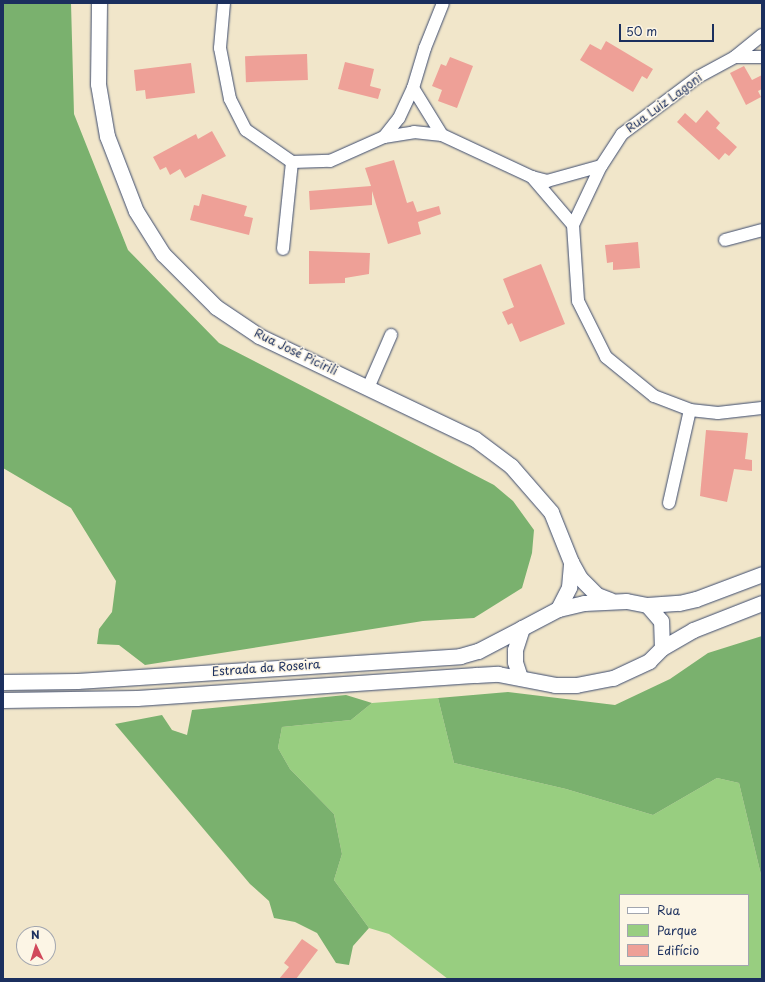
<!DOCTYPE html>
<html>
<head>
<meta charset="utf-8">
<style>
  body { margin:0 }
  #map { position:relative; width:765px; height:982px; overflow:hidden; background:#f1e6ca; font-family:"Playpen Sans",sans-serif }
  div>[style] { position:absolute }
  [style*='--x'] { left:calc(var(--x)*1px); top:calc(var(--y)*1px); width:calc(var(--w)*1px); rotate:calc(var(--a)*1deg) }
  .green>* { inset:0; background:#98ce80 }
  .forest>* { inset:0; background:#7ab16e }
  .building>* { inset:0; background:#eea097; transform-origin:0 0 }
  .roads { filter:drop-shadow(0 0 1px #3b4a6e) drop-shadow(0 0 1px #3b4a6e) }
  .minor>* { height:12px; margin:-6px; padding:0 6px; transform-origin:6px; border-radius:6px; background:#fff }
  .tertiary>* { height:15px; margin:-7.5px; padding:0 7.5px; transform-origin:7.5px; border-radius:7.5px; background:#fff }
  span { translate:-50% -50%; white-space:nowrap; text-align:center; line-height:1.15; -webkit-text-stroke:3px #fcf5e5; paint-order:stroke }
  .street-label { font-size:12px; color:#1b2f5e }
  .frame { position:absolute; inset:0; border:4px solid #1b2f5e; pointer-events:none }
  .legend { position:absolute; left:619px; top:894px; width:130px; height:72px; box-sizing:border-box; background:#fcf5e5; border:1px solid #a2a6af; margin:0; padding:5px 7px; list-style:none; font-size:12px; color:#1b2f5e }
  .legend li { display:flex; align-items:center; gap:8px; height:20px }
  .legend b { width:20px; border:1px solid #a2a6af }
  .north { position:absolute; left:16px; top:926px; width:40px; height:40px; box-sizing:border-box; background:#fcf5e5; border:1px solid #a2a6af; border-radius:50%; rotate:356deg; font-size:11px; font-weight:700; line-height:16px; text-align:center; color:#1b2f5e }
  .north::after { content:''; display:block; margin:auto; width:14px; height:18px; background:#d1495b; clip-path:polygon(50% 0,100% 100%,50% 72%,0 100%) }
  .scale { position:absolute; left:619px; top:24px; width:95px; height:18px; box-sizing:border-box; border:2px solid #1b2f5e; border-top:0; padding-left:5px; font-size:12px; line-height:14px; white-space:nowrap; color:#1b2f5e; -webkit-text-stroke:3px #fcf5e5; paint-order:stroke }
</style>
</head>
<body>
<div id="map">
  <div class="green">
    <i style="clip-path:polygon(evenodd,438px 698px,454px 763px,566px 789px,653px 815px,717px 778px,739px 783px,762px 879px,762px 979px,448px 979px,389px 934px,369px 928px,334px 880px,342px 854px,334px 814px,290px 769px,278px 748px,282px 727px,351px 720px,372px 703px,438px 698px,620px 895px,748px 895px,748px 965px,620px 965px,620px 895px)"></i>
  </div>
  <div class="forest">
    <i style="clip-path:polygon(3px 3px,71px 3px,74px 114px,128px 250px,219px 343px,494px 485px,513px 501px,534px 530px,532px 553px,522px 588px,474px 618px,423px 621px,145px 665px,119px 645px,97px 644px,99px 629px,112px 612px,116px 581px,71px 508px,3px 468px)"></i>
    <i style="clip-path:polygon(762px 636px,762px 879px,739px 783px,717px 778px,653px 815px,566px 789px,454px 763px,438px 698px,508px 692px,615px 705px,670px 679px,708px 653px)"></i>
    <i style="clip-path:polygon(346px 695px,372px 703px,351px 720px,282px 727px,278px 748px,290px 769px,334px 814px,342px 854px,334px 880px,369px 928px,353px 946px,349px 965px,336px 963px,317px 933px,295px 922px,274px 918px,269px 901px,250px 884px,115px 724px,162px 715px,172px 730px,187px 735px,192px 710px)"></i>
  </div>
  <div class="building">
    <i style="clip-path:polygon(606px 41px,653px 69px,647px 79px,642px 76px,633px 92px,580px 60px,590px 44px,601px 50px)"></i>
    <i style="left:307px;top:54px;width:26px;height:62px;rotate:88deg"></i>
    <i style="clip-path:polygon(450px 57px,473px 66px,457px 108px,438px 101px,442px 90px,432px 86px,441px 64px,446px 66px)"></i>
    <i style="clip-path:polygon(345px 62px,374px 69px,370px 86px,381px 89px,378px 99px,338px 89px)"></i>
    <i style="clip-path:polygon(191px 63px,195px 93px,146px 99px,145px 90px,136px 91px,134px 70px)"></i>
    <i style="clip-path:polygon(744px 66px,752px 80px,762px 75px,762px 89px,758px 91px,761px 97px,746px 105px,730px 73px)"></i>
    <i style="clip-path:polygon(707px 110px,720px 123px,716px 128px,737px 147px,729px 156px,725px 153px,719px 160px,677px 122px,685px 113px,696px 123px)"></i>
    <i style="clip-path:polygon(212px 131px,226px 156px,185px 178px,180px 169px,170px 175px,166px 167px,160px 170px,153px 157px,196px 134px,198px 139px)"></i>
    <i style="clip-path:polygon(394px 160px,407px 203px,413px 201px,417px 212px,439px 206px,441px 214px,418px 222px,421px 234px,388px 244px,372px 191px,372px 205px,310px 210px,309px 191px,371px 186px,365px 168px)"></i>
    <i style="clip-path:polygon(202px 194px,247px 206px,244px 216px,253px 218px,249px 235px,190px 220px,194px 205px,199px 206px)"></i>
    <i style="clip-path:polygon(638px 242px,640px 268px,613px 270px,613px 262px,607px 263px,605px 245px)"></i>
    <i style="clip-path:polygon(309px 251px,370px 253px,369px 274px,345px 278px,345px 283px,309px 284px)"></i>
    <i style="clip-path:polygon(541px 264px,565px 324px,520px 342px,512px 323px,508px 325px,502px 312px,514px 307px,503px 279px)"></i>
    <i style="clip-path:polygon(706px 430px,748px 433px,745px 459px,752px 460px,752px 471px,734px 469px,727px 502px,700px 496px)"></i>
    <i style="clip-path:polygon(302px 939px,318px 950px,296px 979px,279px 979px,289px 967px,284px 963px)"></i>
  </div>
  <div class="roads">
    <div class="minor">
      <i style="--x:224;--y:3;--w:45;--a:95.1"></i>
      <i style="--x:220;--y:48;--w:52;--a:78.9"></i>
      <i style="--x:230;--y:99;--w:35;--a:63"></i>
      <i style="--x:246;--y:130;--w:56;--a:34.8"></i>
      <i style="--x:292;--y:162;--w:38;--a:-2"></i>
      <i style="--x:330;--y:161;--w:59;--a:-24"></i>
      <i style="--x:384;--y:137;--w:30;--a:-9"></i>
      <i style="--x:414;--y:132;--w:28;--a:6"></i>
      <i style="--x:442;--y:135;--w:99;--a:25"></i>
      <i style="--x:532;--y:177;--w:63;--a:49.5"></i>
      <i style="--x:762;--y:35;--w:35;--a:141"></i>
      <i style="--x:735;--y:57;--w:42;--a:151.6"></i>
      <i style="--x:698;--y:77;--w:95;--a:143.1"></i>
      <i style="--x:622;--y:134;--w:38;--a:123"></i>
      <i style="--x:601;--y:166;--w:65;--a:115.4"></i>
      <i style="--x:573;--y:225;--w:76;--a:86.2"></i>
      <i style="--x:578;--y:301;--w:63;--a:63.4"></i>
      <i style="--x:606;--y:357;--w:62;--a:39.1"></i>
      <i style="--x:654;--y:396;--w:39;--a:21"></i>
      <i style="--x:690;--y:410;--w:28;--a:6"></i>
      <i style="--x:718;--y:413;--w:44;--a:-6.5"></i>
      <i style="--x:735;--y:57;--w:27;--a:0"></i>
      <i style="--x:413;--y:88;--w:55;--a:58.3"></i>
      <i style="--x:384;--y:137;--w:24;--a:-52"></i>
      <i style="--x:399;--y:118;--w:33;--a:-65"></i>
      <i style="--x:413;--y:88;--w:42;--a:-73.3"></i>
      <i style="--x:425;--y:48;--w:48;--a:-68.2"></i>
      <i style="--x:532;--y:177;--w:16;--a:15"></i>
      <i style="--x:547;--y:181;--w:56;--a:-15.5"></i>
      <i style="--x:725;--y:240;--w:38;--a:-15"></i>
      <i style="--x:283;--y:249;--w:87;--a:-84.1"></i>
      <i style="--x:368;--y:388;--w:58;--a:-66.5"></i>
      <i style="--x:669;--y:503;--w:95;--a:-77.3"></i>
    </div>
    <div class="tertiary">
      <i style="--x:99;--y:3;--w:81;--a:90.7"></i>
      <i style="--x:98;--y:84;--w:53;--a:80.2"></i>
      <i style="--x:107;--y:136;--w:80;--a:68.9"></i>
      <i style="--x:136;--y:211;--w:51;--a:57.9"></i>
      <i style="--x:163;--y:254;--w:75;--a:45"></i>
      <i style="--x:216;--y:307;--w:52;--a:34"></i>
      <i style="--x:259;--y:336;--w:239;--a:25.5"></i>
      <i style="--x:475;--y:439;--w:45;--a:36.9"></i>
      <i style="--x:511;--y:466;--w:61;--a:49"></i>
      <i style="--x:551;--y:512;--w:54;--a:68.2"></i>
      <i style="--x:571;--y:562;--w:18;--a:61"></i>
      <i style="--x:580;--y:578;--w:24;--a:45"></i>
      <i style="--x:597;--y:595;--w:14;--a:21"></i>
      <i style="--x:647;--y:605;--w:32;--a:-4"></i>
      <i style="--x:679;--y:603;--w:17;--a:-13"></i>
      <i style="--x:696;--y:599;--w:71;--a:-20.7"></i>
      <i style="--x:558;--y:609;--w:25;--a:-63"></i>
      <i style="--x:569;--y:587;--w:25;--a:-85"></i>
      <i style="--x:662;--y:648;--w:36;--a:-30"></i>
      <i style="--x:693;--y:630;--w:74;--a:-21.4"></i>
      <i style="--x:3;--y:682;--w:74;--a:-0.8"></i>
      <i style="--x:77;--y:681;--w:384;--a:-3.7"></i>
      <i style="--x:460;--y:656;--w:19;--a:-16"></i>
      <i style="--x:478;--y:651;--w:50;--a:-27.6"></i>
      <i style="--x:3;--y:700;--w:134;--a:-0.9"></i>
      <i style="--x:137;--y:698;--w:340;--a:-3.9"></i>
      <i style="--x:476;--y:675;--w:22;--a:-3"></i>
      <i style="--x:498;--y:674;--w:58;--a:10.9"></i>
      <i style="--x:555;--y:685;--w:21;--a:0"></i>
      <i style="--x:576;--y:685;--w:38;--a:-11"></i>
      <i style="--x:613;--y:678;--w:40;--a:-25"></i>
      <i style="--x:649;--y:661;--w:18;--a:-45"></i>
      <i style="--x:662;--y:648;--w:27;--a:-92"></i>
      <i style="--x:661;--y:621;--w:21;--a:-131"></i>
      <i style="--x:647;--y:605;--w:21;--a:-169"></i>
      <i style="--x:626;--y:601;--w:42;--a:177.3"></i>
      <i style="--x:584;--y:603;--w:27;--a:167"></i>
      <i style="--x:558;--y:609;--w:41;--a:152.2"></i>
      <i style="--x:522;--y:628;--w:23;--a:108"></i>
      <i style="--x:515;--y:650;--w:12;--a:90"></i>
      <i style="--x:515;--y:662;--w:16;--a:72"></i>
    </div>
  </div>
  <div class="street-label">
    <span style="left:664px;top:103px;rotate:-36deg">Rua Luiz Lagoni</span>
    <span style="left:296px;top:352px;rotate:26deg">Rua José Picirili</span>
    <span style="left:266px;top:668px;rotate:-4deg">Estrada da Roseira</span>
  </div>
  <div class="frame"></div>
  <ul class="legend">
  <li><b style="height:5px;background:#fff"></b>Rua</li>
  <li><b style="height:11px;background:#98ce80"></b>Parque</li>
  <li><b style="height:11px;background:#eea097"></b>Edifício</li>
  </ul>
  <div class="north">N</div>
  <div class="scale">50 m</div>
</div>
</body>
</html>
